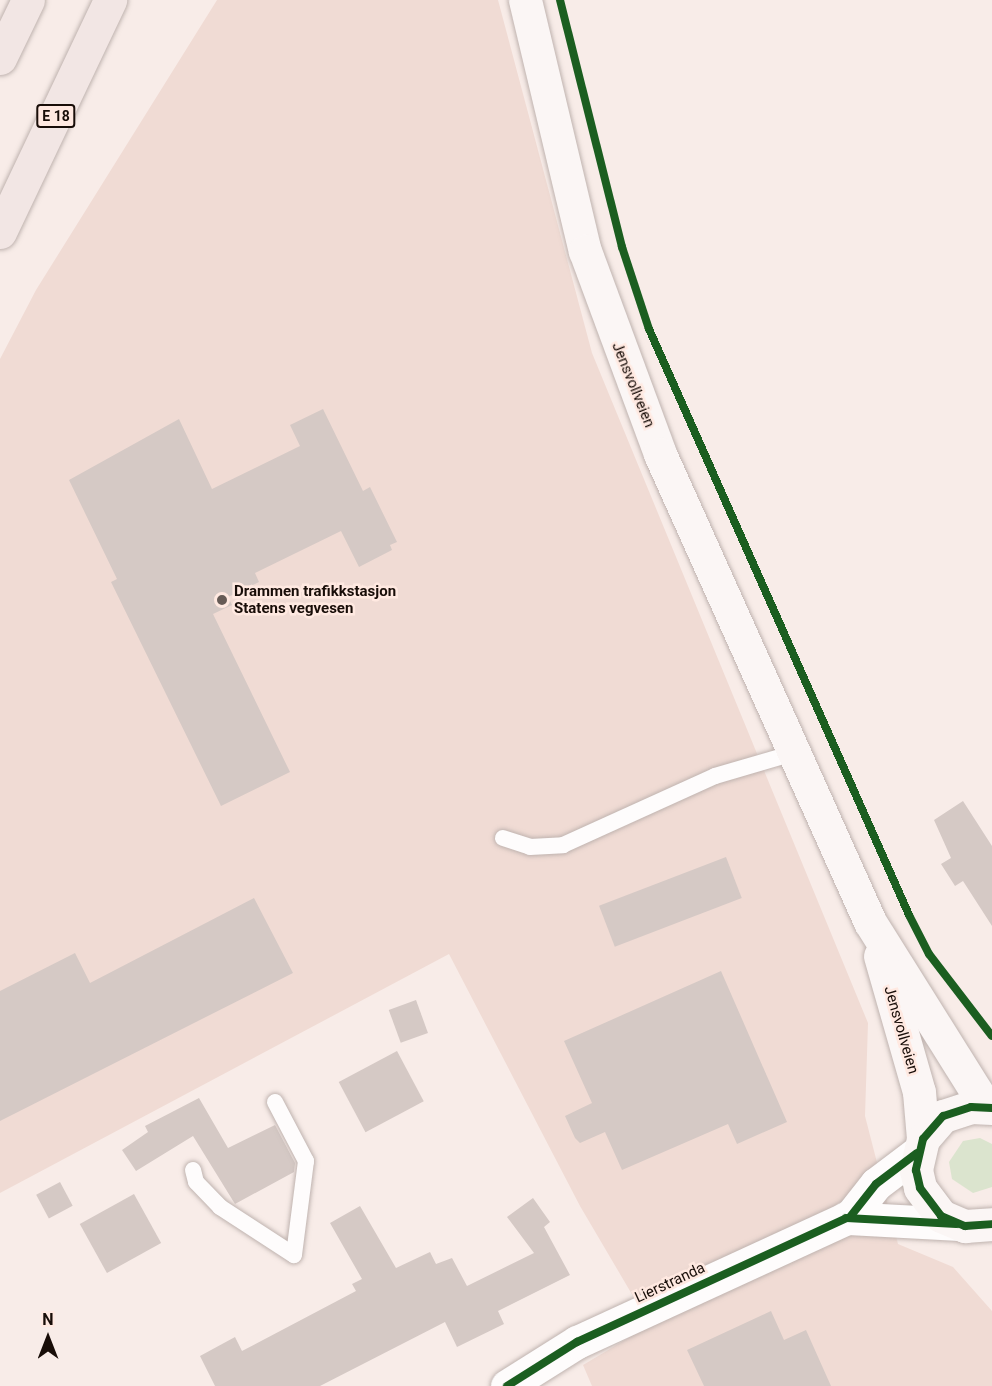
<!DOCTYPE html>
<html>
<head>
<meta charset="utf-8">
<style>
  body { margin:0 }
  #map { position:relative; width:992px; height:1386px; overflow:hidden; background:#f8ece8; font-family:Roboto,sans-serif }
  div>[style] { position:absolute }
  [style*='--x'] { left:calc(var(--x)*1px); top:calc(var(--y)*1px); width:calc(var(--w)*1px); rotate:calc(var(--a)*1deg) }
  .built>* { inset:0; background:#f0dbd4 }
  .green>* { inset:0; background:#dbe4ce }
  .building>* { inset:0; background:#d5c9c5; transform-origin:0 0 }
  .roads { filter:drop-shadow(0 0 2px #bfb3af) drop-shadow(0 0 2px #bfb3af) }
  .lane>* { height:16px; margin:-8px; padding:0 8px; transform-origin:8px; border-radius:8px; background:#fefcfc }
  .street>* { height:33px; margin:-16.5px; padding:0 16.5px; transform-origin:16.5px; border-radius:16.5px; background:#fefcfc }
  .secondary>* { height:33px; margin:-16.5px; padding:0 16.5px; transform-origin:16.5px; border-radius:16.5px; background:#fbf6f5 }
  .highway>* { height:33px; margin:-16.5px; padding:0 16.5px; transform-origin:16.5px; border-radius:16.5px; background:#f2e6e4 }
  .cycleway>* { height:8px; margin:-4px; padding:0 4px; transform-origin:4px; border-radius:4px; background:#1b5e20 }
  .dots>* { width:16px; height:16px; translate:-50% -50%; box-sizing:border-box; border:3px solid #ffe9e1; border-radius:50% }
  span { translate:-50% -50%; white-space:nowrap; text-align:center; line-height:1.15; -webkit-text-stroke:5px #ffe9e1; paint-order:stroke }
  .shield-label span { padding:2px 4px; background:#ffe9e1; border:2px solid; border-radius:4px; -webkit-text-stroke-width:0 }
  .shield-label { font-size:14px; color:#180d08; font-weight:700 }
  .street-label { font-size:15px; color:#180d08 }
  .poi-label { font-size:15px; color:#180d08; font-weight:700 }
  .left { translate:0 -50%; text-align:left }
  .north { position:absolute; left:18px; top:1308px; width:60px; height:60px; -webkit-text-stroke:4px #ffe9e1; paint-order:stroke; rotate:0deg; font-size:16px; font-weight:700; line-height:24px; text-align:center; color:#180d08 }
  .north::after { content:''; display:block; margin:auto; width:21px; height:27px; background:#180d08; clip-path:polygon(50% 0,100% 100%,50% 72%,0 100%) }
</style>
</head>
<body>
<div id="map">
  <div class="built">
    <i style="clip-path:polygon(217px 0,498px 0,592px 353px,868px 1023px,865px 1116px,898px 1244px,953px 1267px,992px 1311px,992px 1386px,592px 1386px,583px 1365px,650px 1325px,580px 1206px,449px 954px,0 1193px,0 359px,36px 290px)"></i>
  </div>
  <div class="green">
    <i style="clip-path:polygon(980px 1138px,992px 1144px,992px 1187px,973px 1193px,952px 1179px,949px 1162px,963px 1141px)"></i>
  </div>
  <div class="building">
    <i style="clip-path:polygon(323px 409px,363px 491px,370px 487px,397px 542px,390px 545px,392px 550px,359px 567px,341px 531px,255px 573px,259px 582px,228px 597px,232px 605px,213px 614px,290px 772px,221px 806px,111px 582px,117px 579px,69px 480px,179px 419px,212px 489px,300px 446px,290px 425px)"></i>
    <i style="clip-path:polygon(963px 801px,992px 846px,992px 926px,963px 881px,955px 886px,941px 864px,951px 858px,934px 820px)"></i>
    <i style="left:726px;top:857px;width:44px;height:136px;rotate:69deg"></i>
    <i style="clip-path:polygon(254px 898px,293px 973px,0 1121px,0 991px,75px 953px,90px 983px)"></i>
    <i style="clip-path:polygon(721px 971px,787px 1122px,737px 1144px,728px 1124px,622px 1170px,605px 1132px,580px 1143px,575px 1138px,565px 1116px,592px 1103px,564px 1041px)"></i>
    <i style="left:416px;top:1000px;width:35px;height:29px;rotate:70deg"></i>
    <i style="left:397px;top:1051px;width:57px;height:66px;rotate:62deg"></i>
    <i style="clip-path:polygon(199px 1098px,228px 1148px,275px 1125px,295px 1163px,294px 1172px,235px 1204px,193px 1136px,136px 1171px,122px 1150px,148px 1132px,145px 1126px)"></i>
    <i style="left:60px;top:1182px;width:27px;height:27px;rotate:62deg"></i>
    <i style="left:134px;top:1194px;width:56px;height:62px;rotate:61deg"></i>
    <i style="clip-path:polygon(533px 1198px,550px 1222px,544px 1227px,570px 1275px,498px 1311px,504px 1324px,457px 1347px,445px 1322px,320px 1386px,215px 1386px,200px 1356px,235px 1337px,242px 1351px,356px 1291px,352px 1284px,362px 1279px,330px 1223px,360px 1206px,396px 1268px,430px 1252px,436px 1264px,452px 1258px,467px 1286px,534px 1253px,507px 1217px)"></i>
    <i style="clip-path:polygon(771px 1311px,784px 1340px,806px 1330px,831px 1386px,704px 1386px,687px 1350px)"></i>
  </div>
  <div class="roads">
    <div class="lane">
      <i style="--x:503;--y:838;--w:28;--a:18"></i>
      <i style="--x:530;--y:847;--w:33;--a:-3"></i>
      <i style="--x:563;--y:845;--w:167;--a:-24.4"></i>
      <i style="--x:715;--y:776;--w:78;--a:-16.3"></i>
      <i style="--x:275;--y:1102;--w:67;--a:62.3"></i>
      <i style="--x:306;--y:1161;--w:95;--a:97.3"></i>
      <i style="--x:193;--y:1170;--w:12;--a:76"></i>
      <i style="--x:196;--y:1182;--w:35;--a:46"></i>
      <i style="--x:220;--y:1207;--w:88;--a:33"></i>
    </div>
    <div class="street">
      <i style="--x:850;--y:1217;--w:42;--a:-51.8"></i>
      <i style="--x:876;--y:1184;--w:51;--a:-37.1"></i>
      <i style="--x:507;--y:1386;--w:83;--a:-32.2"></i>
      <i style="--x:577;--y:1342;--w:296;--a:-24.7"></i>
      <i style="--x:846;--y:1218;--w:111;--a:3.1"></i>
    </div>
    <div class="secondary">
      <i style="--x:525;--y:0;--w:258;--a:76.6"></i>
      <i style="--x:585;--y:251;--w:216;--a:69.7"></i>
      <i style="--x:660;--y:454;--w:513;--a:65.83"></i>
      <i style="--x:870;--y:922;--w:218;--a:57.9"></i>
      <i style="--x:880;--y:956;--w:141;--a:74"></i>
      <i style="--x:919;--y:1092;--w:47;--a:85.1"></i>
      <i style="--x:992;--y:1108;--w:21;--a:-177"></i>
      <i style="--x:971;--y:1107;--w:29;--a:162"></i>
      <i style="--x:943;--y:1116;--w:30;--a:131"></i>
      <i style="--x:923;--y:1139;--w:32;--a:103"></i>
      <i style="--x:916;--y:1170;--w:18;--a:77"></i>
      <i style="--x:920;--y:1188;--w:35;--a:53"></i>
      <i style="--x:941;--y:1216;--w:26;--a:23"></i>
      <i style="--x:965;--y:1226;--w:27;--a:-4"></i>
    </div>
    <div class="highway">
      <i style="--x:0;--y:58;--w:64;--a:-64.2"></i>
      <i style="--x:0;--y:232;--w:257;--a:-64.6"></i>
    </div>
  </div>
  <div class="cycleway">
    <i style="--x:560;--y:0;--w:255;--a:75.9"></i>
    <i style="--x:622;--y:247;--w:86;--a:71.8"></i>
    <i style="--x:649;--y:329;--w:641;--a:66.07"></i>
    <i style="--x:909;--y:915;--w:44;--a:62.9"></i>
    <i style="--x:929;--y:954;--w:103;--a:52.5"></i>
    <i style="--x:992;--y:1108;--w:21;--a:-177"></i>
    <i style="--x:971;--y:1107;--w:29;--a:162"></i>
    <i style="--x:943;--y:1116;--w:30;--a:131"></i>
    <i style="--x:923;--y:1139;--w:32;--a:103"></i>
    <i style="--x:916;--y:1170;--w:18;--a:77"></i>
    <i style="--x:920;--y:1188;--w:35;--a:53"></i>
    <i style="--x:941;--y:1216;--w:26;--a:23"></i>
    <i style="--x:965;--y:1226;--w:27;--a:-4"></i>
    <i style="--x:850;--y:1217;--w:42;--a:-51.8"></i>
    <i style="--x:876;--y:1184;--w:51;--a:-37.1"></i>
    <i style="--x:507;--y:1386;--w:83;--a:-32.2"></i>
    <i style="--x:577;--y:1342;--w:296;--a:-24.7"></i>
    <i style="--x:846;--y:1218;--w:111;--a:3.1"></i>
  </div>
  <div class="dots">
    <i style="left:222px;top:600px;background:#665b56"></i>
  </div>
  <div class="shield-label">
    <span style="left:56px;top:116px">E 18</span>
  </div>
  <div class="street-label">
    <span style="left:633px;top:385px;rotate:68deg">Jensvollveien</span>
    <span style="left:901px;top:1030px;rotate:74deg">Jensvollveien</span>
    <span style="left:670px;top:1283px;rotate:-25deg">Lierstranda</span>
  </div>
  <div class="poi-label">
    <span class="left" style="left:234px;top:600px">Drammen trafikkstasjon<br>Statens vegvesen</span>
  </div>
  <div class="north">N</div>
</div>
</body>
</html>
